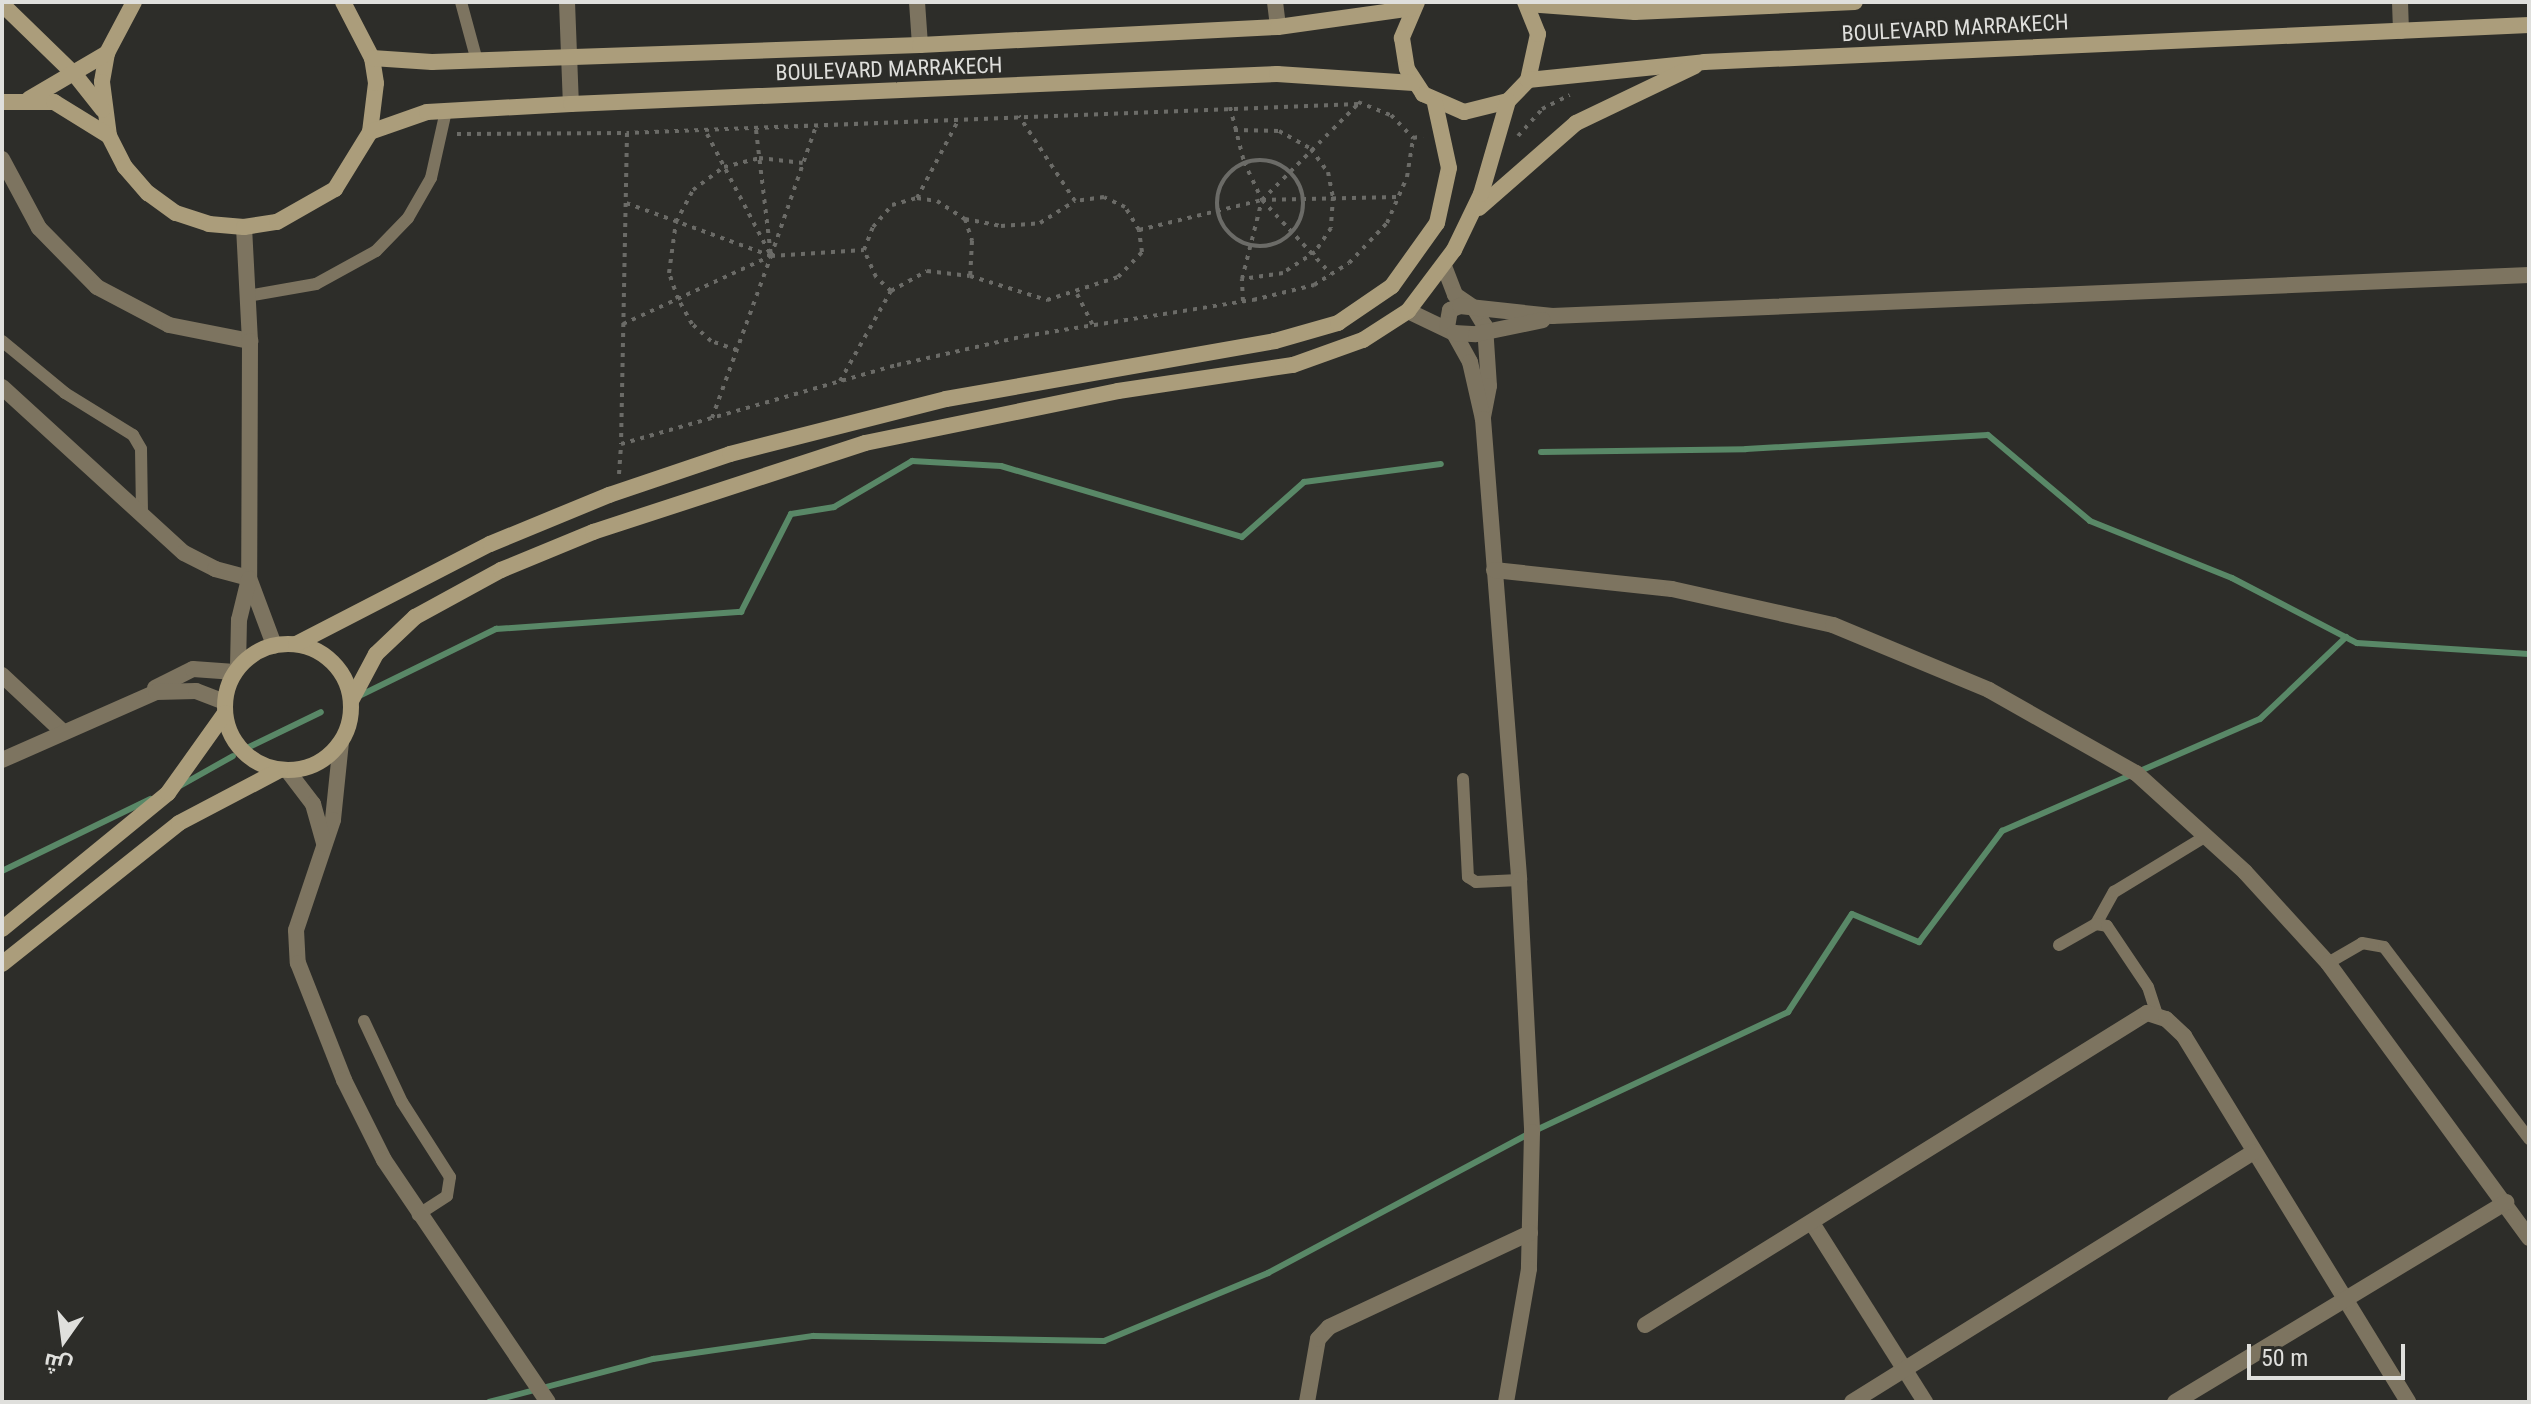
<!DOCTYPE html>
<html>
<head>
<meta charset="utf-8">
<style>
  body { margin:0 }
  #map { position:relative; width:2531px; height:1404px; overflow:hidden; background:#2d2d29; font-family:"Roboto Condensed",Cairo,sans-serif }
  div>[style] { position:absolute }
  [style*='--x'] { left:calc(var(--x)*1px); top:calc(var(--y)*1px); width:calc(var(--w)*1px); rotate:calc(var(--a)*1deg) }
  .stream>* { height:6px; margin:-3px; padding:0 3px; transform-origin:3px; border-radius:3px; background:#598867 }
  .path>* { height:4px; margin-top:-2px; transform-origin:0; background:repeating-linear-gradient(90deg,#6b6b67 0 4px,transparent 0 10px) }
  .path>.ring { margin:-2px; padding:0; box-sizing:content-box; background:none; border:4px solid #6b6b67; border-radius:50% }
  .lane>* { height:12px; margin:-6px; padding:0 6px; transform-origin:6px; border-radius:6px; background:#7d7460 }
  .street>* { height:16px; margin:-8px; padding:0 8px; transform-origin:8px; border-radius:8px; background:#7d7460 }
  .secondary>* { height:16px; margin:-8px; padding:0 8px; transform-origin:8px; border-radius:8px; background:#ab9d7b }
  .secondary>.ring { margin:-8px; padding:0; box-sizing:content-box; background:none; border:16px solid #ab9d7b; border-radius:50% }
  span { translate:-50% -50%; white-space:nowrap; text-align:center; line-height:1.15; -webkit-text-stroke:6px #2d2d29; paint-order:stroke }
  .street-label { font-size:22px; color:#dfdfdc }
  .frame { position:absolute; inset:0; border:4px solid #dfdfdc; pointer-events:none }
  .north { position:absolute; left:24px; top:1300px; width:80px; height:80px; -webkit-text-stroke:6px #2d2d29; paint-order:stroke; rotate:194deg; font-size:22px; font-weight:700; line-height:32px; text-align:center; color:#dfdfdc }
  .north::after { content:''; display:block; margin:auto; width:28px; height:36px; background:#dfdfdc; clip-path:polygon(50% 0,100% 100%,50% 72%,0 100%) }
  .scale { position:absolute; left:2247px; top:1344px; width:158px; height:36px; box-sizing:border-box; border:4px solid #dfdfdc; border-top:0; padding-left:10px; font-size:24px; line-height:28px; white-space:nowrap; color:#dfdfdc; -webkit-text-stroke:6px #2d2d29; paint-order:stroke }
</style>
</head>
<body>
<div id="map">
  <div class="stream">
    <i style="--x:1541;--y:452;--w:205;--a:-0.8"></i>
    <i style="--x:1746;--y:449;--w:242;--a:-3.3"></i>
    <i style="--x:1988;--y:435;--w:133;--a:40.1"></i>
    <i style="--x:2090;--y:521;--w:153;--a:21.9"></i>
    <i style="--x:2232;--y:578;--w:141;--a:27.5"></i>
    <i style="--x:2357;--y:643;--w:172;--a:3.7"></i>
    <i style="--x:359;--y:696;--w:153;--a:-26.1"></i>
    <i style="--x:496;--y:629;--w:246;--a:-4"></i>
    <i style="--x:741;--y:612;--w:110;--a:-63"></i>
    <i style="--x:791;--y:514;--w:44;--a:-9.2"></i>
    <i style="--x:834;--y:507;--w:91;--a:-30.5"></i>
    <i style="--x:912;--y:461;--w:89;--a:3.2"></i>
    <i style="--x:1001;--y:466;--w:251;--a:16.4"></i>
    <i style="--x:1242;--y:537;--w:83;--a:-41.6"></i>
    <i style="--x:1304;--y:482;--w:138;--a:-7.5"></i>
    <i style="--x:247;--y:748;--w:82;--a:-25.9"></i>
    <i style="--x:178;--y:787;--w:63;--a:-29.4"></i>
    <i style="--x:2;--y:871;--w:165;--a:-25.9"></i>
    <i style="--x:489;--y:1402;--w:170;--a:-14.7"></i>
    <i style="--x:653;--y:1359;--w:162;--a:-8.2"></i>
    <i style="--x:813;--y:1336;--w:291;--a:1"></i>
    <i style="--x:1104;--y:1341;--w:178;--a:-22.5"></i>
    <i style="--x:1268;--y:1273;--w:299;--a:-28.1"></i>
    <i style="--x:1532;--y:1132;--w:283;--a:-25.1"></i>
    <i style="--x:1788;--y:1012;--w:117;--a:-56.9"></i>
    <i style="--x:1852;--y:914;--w:73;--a:22.7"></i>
    <i style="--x:1919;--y:942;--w:139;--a:-53.2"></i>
    <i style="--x:2002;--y:831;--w:281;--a:-23.5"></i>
    <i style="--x:2260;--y:719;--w:119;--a:-43.6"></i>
  </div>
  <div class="path">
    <i style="--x:1358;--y:102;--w:35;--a:22"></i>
    <i style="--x:1391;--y:115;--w:32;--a:46"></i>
    <i style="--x:1413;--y:138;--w:10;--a:-11"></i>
    <i style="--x:1230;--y:107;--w:57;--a:75.7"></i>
    <i style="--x:1244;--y:162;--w:42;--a:64.7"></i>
    <i style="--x:1262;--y:200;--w:101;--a:47"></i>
    <i style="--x:756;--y:130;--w:127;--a:83.2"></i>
    <i style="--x:771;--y:256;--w:138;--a:-70.9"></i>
    <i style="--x:1234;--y:130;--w:45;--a:1.3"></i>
    <i style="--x:1279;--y:131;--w:37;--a:29"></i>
    <i style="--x:1311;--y:149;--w:29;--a:54"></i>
    <i style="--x:1328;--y:172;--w:25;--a:79"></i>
    <i style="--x:1333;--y:197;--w:31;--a:94"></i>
    <i style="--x:1331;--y:228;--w:29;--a:124"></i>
    <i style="--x:1315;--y:252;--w:38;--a:147"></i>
    <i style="--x:1283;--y:273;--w:41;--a:171.7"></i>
    <i style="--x:457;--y:134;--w:170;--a:-0.3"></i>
    <i style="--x:707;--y:134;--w:136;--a:62.3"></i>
    <i style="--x:1518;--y:136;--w:36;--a:-48"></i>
    <i style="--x:1542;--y:109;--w:31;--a:-27"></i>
    <i class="ring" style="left:1217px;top:160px;width:82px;height:82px"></i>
    <i style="--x:917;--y:198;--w:89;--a:-62"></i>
    <i style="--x:965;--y:219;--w:37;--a:11"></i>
    <i style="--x:1001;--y:226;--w:39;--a:-4"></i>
    <i style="--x:1040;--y:223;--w:41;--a:-32.2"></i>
    <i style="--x:1139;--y:230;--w:127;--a:-13.7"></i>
    <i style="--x:1262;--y:200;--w:136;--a:-1.3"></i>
    <i style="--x:891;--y:291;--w:21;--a:-137"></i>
    <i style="--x:876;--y:277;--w:30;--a:-114"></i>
    <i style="--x:864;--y:250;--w:25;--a:-69"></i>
    <i style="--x:873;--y:227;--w:29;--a:-49"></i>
    <i style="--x:892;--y:205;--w:26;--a:-16"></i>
    <i style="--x:917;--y:198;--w:20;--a:9"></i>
    <i style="--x:937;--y:201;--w:33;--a:33"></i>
    <i style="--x:965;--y:219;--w:23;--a:72"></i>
    <i style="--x:972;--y:241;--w:35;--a:93"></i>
    <i style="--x:1077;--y:294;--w:34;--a:63"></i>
    <i style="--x:1243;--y:301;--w:22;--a:-93"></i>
    <i style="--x:1242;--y:279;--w:81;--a:-75.8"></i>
    <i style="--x:1262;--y:200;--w:136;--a:-45"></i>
    <i style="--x:1358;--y:104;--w:732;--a:177.73"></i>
    <i style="--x:627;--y:133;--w:311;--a:91.1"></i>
    <i style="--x:621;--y:444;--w:287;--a:-16"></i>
    <i style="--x:897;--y:365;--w:131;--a:-12.8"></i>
    <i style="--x:1025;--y:336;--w:231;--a:-9"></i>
    <i style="--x:1253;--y:300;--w:63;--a:-13.8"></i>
    <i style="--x:1314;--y:285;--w:41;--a:-32.2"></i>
    <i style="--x:1349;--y:263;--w:55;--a:-46.5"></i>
    <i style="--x:1387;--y:223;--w:50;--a:-66.5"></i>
    <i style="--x:1407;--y:177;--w:39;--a:-81"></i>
    <i style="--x:623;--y:324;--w:163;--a:-24.7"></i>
    <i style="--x:771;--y:256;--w:154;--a:-159.9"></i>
    <i style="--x:737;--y:350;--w:28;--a:-161"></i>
    <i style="--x:711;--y:341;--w:25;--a:-138"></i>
    <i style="--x:692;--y:324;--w:29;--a:-119"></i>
    <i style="--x:678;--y:299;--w:28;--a:-109"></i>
    <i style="--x:669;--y:273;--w:51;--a:-82.2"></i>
    <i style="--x:676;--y:222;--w:36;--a:-62"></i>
    <i style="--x:693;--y:190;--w:39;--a:-37"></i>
    <i style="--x:724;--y:167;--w:36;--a:-14"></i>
    <i style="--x:759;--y:158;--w:44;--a:6.5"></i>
    <i style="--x:840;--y:381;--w:103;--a:-60.5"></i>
    <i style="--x:891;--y:291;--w:41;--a:-29.1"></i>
    <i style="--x:927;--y:271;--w:43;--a:6.6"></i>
    <i style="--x:970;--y:276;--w:81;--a:17.3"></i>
    <i style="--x:1047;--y:300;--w:75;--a:-17.9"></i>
    <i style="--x:1118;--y:277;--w:35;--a:-46"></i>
    <i style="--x:1142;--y:252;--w:22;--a:-98"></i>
    <i style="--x:1139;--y:230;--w:27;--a:-121"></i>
    <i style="--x:1125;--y:207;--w:23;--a:-155"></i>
    <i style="--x:1104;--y:197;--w:29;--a:172"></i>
    <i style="--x:1075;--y:201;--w:102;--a:-123.4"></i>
    <i style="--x:712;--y:418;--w:172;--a:-70"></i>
    <i style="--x:771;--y:256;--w:93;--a:-3.7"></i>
    <i style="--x:619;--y:474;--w:30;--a:-86"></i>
  </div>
  <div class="lane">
    <i style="--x:461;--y:2;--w:61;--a:74.8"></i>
    <i style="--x:248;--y:296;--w:69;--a:-10"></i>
    <i style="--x:316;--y:284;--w:68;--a:-28.8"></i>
    <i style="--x:376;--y:251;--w:46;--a:-45.9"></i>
    <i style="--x:408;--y:218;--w:46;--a:-60.1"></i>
    <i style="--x:431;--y:178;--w:69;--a:-77.4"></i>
    <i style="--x:2;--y:341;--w:82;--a:39.5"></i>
    <i style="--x:65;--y:393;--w:80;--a:31.7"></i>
    <i style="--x:133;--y:435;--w:16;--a:60"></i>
    <i style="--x:141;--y:449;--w:66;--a:89.1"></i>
    <i style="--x:1463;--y:779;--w:98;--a:87.1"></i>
    <i style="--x:1468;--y:877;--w:9;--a:32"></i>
    <i style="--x:1476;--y:882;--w:43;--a:-2.7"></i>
    <i style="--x:2096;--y:924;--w:37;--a:-61"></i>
    <i style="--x:2114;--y:892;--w:108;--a:-31.3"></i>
    <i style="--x:2059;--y:945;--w:43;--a:-29.6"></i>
    <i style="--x:2096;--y:924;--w:11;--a:10"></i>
    <i style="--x:2107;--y:926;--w:73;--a:56.1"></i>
    <i style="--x:2148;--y:987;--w:29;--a:72"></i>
    <i style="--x:2328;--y:963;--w:39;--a:-30"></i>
    <i style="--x:2362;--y:943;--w:22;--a:10"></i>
    <i style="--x:2384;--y:947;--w:241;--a:52.9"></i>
    <i style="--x:364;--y:1021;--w:89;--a:64.9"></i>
    <i style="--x:402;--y:1102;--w:89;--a:57.4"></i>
    <i style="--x:450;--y:1177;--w:19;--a:99"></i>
    <i style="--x:447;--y:1196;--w:35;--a:147"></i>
  </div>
  <div class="street">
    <i style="--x:567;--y:2;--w:102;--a:87.8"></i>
    <i style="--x:917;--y:2;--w:43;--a:86"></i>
    <i style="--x:1275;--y:2;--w:25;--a:83"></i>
    <i style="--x:2400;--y:2;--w:29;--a:88"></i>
    <i style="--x:2;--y:159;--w:78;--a:61.8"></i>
    <i style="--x:39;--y:228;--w:83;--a:45.5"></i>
    <i style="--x:97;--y:287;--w:81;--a:27.8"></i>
    <i style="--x:169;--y:325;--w:83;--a:11.2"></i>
    <i style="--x:244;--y:227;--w:114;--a:87"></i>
    <i style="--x:250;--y:341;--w:237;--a:90.2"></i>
    <i style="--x:249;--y:578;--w:72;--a:69.5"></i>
    <i style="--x:1444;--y:266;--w:31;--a:69"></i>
    <i style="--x:1455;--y:295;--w:23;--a:34"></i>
    <i style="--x:1474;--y:308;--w:21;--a:59"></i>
    <i style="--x:1485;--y:326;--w:60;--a:86.2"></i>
    <i style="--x:1489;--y:386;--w:33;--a:101"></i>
    <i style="--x:1408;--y:311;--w:51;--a:25.6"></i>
    <i style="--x:1454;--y:333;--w:33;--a:61"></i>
    <i style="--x:1470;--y:362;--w:58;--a:77.2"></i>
    <i style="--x:1483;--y:419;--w:462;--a:85.5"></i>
    <i style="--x:1519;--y:880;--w:252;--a:87"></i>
    <i style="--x:1532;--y:1132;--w:137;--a:91.3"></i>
    <i style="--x:1529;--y:1269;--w:135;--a:99.8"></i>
    <i style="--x:1447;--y:327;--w:17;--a:-80"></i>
    <i style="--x:1450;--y:310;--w:11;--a:-22"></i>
    <i style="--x:1460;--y:306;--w:93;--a:6.2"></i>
    <i style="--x:1552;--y:316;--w:978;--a:-2.4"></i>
    <i style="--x:1454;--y:333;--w:22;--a:3"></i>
    <i style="--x:1476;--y:334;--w:68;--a:-11.8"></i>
    <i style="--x:2;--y:387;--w:246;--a:42.4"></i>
    <i style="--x:184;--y:553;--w:35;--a:27"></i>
    <i style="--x:215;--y:569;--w:35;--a:15"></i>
    <i style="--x:1494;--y:570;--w:179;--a:6.1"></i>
    <i style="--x:1672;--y:589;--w:165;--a:12.6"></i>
    <i style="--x:1833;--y:625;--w:169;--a:22.6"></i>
    <i style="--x:1989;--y:690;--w:169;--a:29.5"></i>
    <i style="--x:2136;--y:773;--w:147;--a:42.2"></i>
    <i style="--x:2245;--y:872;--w:123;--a:47.6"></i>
    <i style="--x:2328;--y:963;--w:341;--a:53.8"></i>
    <i style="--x:238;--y:667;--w:47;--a:-88.8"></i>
    <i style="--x:239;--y:620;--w:42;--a:-76.3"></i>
    <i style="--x:2;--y:675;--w:83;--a:43.1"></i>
    <i style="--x:155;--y:688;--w:42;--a:-26.6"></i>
    <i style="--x:193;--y:669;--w:42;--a:4.1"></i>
    <i style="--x:341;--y:742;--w:78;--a:95.9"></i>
    <i style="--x:333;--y:820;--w:116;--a:108.6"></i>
    <i style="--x:296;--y:930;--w:33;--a:87"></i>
    <i style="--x:298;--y:963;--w:126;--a:68.5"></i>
    <i style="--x:344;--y:1080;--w:89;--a:63.4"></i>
    <i style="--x:384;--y:1160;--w:292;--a:55.9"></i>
    <i style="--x:2;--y:760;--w:168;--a:-23.8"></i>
    <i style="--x:156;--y:692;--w:40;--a:-1.4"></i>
    <i style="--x:196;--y:691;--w:30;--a:21"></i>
    <i style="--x:287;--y:770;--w:43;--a:52.6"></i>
    <i style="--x:313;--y:804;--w:41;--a:74.2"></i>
    <i style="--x:1812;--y:1223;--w:212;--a:57.7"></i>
    <i style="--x:1645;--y:1325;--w:591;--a:-31.86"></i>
    <i style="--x:2147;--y:1013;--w:20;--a:18"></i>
    <i style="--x:2166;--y:1019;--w:25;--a:43"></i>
    <i style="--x:2184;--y:1036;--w:429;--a:58.5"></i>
    <i style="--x:1307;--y:1402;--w:64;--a:-80.1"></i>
    <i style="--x:1318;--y:1339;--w:16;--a:-47"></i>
    <i style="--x:1329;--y:1327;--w:222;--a:-25.1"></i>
    <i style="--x:1852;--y:1402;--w:473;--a:-31.9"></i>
    <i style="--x:2175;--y:1402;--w:387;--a:-31.1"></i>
  </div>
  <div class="secondary">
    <i style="--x:134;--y:2;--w:58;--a:117.9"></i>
    <i style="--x:107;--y:53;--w:29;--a:100"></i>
    <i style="--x:102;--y:82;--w:54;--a:82.6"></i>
    <i style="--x:109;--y:136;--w:35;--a:63"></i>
    <i style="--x:125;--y:167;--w:35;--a:49"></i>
    <i style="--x:148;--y:193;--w:34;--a:36"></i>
    <i style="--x:176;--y:213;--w:35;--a:18"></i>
    <i style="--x:209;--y:224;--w:35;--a:5"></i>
    <i style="--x:244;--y:227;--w:33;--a:-9"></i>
    <i style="--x:277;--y:222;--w:67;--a:-29.6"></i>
    <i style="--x:335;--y:189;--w:67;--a:-58.4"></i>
    <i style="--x:370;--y:132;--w:49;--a:-83"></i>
    <i style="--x:376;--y:83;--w:25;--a:-99"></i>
    <i style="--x:372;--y:58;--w:63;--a:-117.4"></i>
    <i style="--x:1417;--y:2;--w:39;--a:113"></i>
    <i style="--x:1402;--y:38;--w:31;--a:81"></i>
    <i style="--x:1407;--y:69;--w:30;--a:57"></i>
    <i style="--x:1423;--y:94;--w:45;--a:23.7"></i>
    <i style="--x:1464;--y:112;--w:45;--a:-14"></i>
    <i style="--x:1508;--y:101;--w:29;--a:-46"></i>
    <i style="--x:1528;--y:80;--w:47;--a:-77.7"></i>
    <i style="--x:1538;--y:34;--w:35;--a:-112"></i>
    <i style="--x:2;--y:4;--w:103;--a:44.2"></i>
    <i style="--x:76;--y:76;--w:43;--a:51.5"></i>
    <i style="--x:1527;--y:4;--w:108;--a:4.2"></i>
    <i style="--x:1635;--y:12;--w:220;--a:-2.6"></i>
    <i style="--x:372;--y:58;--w:60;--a:3.8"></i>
    <i style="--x:432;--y:62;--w:488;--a:-2"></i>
    <i style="--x:920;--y:45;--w:358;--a:-2.9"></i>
    <i style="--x:1278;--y:27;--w:136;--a:-8"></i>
    <i style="--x:1528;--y:80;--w:177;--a:-5.8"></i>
    <i style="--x:1704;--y:62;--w:826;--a:-2.57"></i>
    <i style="--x:29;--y:99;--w:91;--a:-30.5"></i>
    <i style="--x:2;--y:102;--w:52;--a:0"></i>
    <i style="--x:54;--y:102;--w:65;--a:31.7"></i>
    <i style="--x:370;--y:132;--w:60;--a:-19.3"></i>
    <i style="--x:427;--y:112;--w:144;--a:-3.2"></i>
    <i style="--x:571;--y:104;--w:707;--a:-2.43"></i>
    <i style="--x:1277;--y:74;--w:137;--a:3.8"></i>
    <i style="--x:1479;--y:208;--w:129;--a:-41.2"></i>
    <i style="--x:1576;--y:123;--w:132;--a:-25.6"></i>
    <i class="ring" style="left:225px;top:644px;width:110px;height:110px"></i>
    <i style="--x:296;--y:644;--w:218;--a:-27.3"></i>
    <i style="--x:490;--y:544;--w:129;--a:-22.4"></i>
    <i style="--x:609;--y:495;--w:128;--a:-18.7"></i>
    <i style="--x:730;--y:454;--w:223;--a:-14.3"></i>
    <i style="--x:946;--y:399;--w:334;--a:-10"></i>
    <i style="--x:1275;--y:341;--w:66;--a:-15.9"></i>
    <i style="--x:1338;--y:323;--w:65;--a:-34.4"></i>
    <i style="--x:1392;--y:286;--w:77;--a:-54.5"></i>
    <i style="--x:1437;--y:223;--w:56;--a:-77.7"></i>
    <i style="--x:1449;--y:168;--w:66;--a:-102.2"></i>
    <i style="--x:351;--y:701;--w:53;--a:-62"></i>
    <i style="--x:376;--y:654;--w:54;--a:-43.5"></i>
    <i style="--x:415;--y:617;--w:98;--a:-28.7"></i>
    <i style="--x:501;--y:570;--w:100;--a:-22.4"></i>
    <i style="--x:593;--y:532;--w:286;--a:-18.1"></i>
    <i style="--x:865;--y:443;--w:258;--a:-11.6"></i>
    <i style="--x:1118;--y:391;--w:177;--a:-8.5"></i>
    <i style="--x:1293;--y:365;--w:74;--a:-19.7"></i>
    <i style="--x:1363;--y:340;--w:54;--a:-32.8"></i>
    <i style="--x:1408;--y:311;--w:76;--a:-53"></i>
    <i style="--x:1454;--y:250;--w:62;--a:-64.3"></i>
    <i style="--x:1481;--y:194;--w:97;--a:-73.8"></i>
    <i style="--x:2;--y:929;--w:215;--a:-39.3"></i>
    <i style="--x:168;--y:793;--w:98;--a:-54.5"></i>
    <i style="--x:2;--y:964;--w:226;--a:-38.5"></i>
    <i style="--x:179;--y:823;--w:114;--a:-27.7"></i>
  </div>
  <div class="street-label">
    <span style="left:1955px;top:28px;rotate:-3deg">BOULEVARD MARRAKECH</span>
    <span style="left:889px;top:69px;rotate:-2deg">BOULEVARD MARRAKECH</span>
  </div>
  <div class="frame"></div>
  <div class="north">ش</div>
  <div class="scale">50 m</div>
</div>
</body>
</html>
